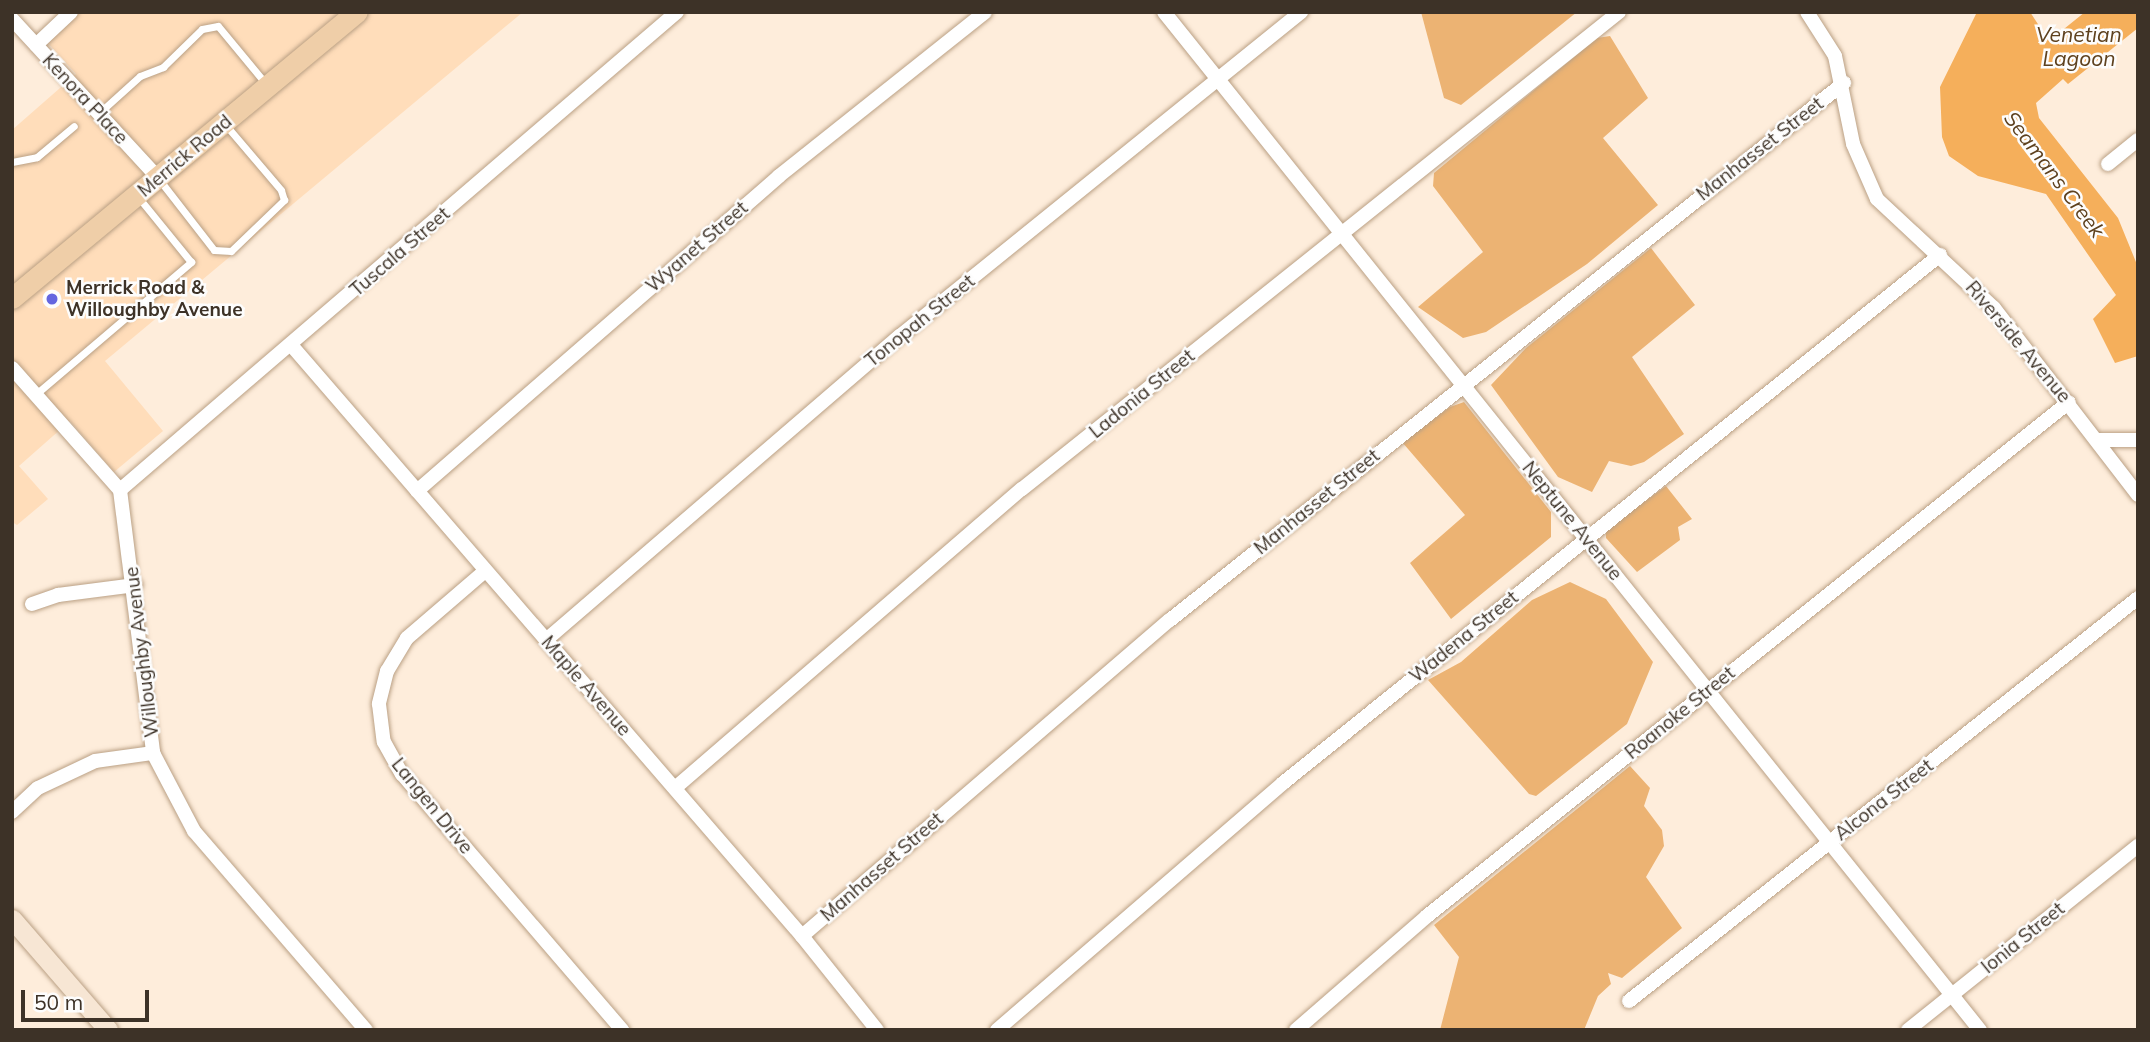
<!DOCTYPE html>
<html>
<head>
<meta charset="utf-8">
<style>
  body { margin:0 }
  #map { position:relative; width:2150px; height:1042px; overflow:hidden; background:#feeddb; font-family:Mulish,sans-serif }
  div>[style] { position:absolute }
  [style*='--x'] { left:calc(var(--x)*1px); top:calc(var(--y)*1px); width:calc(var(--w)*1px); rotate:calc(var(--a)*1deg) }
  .built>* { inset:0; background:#ffddba }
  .green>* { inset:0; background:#ecb373 }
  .water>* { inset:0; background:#f5af5b }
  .roads { filter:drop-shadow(0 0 2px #baa084) drop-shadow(0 0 2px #baa084) }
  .lane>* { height:7px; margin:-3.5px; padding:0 3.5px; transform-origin:3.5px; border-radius:3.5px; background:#fff }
  .street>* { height:14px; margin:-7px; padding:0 7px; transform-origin:7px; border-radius:7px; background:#fff }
  .secondary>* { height:19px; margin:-9.5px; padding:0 9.5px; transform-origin:9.5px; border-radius:9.5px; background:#f7e6d4 }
  .primary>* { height:21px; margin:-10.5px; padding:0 10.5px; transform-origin:10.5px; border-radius:10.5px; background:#efcea8 }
  .dots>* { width:19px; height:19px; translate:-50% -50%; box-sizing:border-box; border:4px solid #fdfdfd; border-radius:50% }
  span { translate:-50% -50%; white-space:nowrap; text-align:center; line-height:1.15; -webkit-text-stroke:5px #fdfdfd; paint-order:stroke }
  .street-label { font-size:19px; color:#3d3227 }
  .poi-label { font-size:19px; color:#3d3227; font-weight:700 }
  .left { translate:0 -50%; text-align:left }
  .water-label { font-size:21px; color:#5e411e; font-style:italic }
  .frame { position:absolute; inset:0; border:14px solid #3d3227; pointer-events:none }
  .scale { position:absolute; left:21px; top:990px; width:128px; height:32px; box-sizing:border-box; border:4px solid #3d3227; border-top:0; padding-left:9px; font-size:21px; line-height:24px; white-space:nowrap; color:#3d3227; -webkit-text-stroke:5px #fdfdfd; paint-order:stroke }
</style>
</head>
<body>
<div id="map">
  <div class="built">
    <i style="clip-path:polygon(80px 12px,523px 12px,105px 361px,163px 431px,114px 472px,70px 421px,19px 466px,48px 499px,17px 525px,12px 522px,12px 130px,76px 74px,47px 42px)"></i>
  </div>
  <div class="green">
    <i style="clip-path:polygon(1421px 12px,1577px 12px,1461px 105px,1444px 98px)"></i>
    <i style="clip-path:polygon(1610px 36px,1648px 98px,1603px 138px,1658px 205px,1587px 264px,1486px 332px,1463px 338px,1418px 307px,1483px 252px,1433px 186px,1434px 173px,1597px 38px)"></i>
    <i style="clip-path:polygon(1651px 248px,1695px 305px,1632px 357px,1684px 434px,1644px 462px,1631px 466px,1609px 461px,1592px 492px,1558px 477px,1491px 385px,1526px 348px)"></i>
    <i style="clip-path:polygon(1464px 402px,1551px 512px,1551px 537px,1451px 619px,1410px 563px,1465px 515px,1402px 442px,1450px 407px)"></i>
    <i style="clip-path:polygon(1666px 486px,1692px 519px,1678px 527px,1680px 540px,1637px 572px,1606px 538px,1606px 530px)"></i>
    <i style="clip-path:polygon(1570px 582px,1606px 599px,1653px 662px,1627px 724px,1536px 796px,1529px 794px,1428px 680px,1461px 662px,1532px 600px)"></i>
    <i style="clip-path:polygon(1630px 766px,1650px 788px,1644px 806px,1662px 830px,1664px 846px,1646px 877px,1682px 928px,1622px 978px,1608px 973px,1611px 984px,1598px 996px,1584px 1030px,1440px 1030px,1459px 957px,1434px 925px)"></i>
  </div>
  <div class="water">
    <i style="clip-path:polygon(1977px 12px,2030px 12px,2049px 41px,2085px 12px,2138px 12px,2138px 28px,2068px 84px,2063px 79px,2036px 103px,2039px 118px,2118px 218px,2138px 267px,2138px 356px,2115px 363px,2093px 319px,2116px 295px,2046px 194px,1978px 176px,1949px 156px,1942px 137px,1940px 87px)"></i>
  </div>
  <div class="roads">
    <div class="lane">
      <i style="--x:99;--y:113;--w:55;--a:-42.1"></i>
      <i style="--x:140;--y:76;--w:25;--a:-21"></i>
      <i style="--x:163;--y:67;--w:54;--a:-44.3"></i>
      <i style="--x:202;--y:29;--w:16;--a:-11"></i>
      <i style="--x:218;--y:26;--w:75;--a:50.4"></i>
      <i style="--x:12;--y:162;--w:25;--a:-11"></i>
      <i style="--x:37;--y:157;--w:48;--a:-40"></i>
      <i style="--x:158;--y:178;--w:91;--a:52.1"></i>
      <i style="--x:214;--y:250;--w:17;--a:3"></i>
      <i style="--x:231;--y:251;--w:74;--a:-43.9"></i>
      <i style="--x:284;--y:200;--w:10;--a:-107"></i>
      <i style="--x:281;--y:190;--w:88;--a:-130.4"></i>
      <i style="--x:36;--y:394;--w:204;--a:-40.4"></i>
      <i style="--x:191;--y:262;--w:82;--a:-129.1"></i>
    </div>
    <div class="street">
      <i style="--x:1164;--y:12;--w:1305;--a:51.29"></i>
      <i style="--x:1807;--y:12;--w:52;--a:57.5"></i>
      <i style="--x:1835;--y:56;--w:90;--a:78.4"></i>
      <i style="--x:1853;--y:144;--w:60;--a:66.4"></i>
      <i style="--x:1877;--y:199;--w:160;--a:43"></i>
      <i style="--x:1994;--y:308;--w:236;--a:52.4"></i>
      <i style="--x:12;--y:19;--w:216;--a:47.4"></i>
      <i style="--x:36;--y:45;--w:48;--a:-43.3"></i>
      <i style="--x:2108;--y:164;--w:38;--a:-39"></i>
      <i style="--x:292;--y:346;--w:780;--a:49.16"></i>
      <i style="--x:802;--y:936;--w:120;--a:51.4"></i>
      <i style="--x:12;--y:368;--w:163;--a:48.5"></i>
      <i style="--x:120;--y:490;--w:265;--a:82.8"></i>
      <i style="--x:153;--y:753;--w:88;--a:62.3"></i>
      <i style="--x:194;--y:831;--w:263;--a:49.2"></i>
      <i style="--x:2098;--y:440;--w:40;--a:0"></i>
      <i style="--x:120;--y:490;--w:734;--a:-40.64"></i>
      <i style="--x:417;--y:491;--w:480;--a:-41"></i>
      <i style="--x:779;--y:176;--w:263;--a:-38.5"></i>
      <i style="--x:485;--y:571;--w:103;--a:139.3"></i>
      <i style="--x:407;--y:638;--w:39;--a:121"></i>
      <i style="--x:387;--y:671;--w:34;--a:104"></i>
      <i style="--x:379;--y:704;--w:38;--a:83"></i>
      <i style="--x:384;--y:742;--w:37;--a:61"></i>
      <i style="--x:402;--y:774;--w:338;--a:49.3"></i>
      <i style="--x:32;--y:604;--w:28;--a:-19"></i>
      <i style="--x:58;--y:595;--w:78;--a:-7.4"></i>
      <i style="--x:546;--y:640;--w:467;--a:-40.7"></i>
      <i style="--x:900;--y:336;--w:516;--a:-38.94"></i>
      <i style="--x:675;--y:788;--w:458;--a:-40.8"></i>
      <i style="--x:1022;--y:489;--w:764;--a:-38.62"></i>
      <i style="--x:12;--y:812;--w:35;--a:-43"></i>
      <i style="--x:38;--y:788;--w:63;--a:-25.3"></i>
      <i style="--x:95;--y:761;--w:59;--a:-7.9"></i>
      <i style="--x:802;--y:936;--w:485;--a:-40.7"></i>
      <i style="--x:1170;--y:620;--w:862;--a:-38.55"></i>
      <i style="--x:1629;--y:1001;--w:649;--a:-38.37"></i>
      <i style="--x:997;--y:1030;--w:378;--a:-40.8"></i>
      <i style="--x:1283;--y:783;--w:843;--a:-38.79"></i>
      <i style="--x:1296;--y:1030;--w:174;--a:-41"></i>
      <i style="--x:1427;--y:916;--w:822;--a:-38.68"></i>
      <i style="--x:1908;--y:1030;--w:295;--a:-38.7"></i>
    </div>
    <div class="secondary">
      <i style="--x:12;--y:919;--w:147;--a:49.1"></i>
    </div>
    <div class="primary">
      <i style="--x:12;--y:298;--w:448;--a:-39.7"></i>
    </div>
  </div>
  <div class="dots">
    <i style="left:52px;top:299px;background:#6566df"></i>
  </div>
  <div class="street-label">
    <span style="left:85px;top:99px;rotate:47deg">Kenora Place</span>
    <span style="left:1760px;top:149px;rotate:-38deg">Manhasset Street</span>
    <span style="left:185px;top:156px;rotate:-40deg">Merrick Road</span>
    <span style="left:697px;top:247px;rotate:-41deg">Wyanet Street</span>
    <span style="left:400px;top:252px;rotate:-41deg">Tuscala Street</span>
    <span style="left:920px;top:321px;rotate:-39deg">Tonopah Street</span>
    <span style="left:2018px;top:342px;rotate:50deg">Riverside Avenue</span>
    <span style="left:1142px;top:394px;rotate:-39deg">Ladonia Street</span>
    <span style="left:1317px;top:502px;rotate:-39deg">Manhasset Street</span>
    <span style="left:1572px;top:521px;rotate:51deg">Neptune Avenue</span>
    <span style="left:1464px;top:637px;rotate:-39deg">Wadena Street</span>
    <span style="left:142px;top:652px;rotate:-97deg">Willoughby Avenue</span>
    <span style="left:586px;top:686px;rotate:49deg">Maple Avenue</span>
    <span style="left:1680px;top:713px;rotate:-39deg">Roanoke Street</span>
    <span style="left:1884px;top:800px;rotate:-38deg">Alcona Street</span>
    <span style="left:432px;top:806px;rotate:51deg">Langen Drive</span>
    <span style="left:882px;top:867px;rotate:-41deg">Manhasset Street</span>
    <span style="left:2023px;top:938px;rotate:-39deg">Ionia Street</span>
  </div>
  <div class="poi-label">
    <span class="left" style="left:66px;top:299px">Merrick Road &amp;<br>Willoughby Avenue</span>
  </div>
  <div class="water-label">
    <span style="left:2079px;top:46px">Venetian<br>Lagoon</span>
    <span style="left:2055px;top:174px;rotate:53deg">Seamans Creek</span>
  </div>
  <div class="frame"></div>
  <div class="scale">50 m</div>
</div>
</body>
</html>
